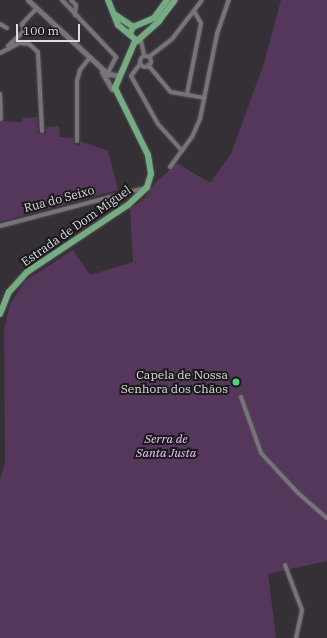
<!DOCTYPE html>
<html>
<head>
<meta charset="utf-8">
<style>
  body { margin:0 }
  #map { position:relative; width:327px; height:638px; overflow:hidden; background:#343035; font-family:"IBM Plex Serif",serif }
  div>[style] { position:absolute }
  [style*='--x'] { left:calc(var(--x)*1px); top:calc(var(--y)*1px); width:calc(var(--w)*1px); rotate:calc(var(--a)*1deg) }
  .green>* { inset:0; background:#55375c }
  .roads { filter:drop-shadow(0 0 1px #524f53) drop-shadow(0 0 1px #524f53) }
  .minor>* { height:4px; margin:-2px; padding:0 2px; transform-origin:2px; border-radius:2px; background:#777378 }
  .minor>.ring { margin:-2px; padding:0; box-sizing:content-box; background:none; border:4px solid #777378; border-radius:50% }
  .tertiary>* { height:5px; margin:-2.5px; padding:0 2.5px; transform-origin:2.5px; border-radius:2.5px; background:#777378 }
  .primary>* { height:6px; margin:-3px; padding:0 3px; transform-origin:3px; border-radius:3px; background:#75ac83 }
  .dots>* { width:11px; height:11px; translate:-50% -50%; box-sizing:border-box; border:2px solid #1a191b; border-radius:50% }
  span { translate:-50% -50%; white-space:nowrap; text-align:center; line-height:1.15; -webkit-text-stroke:4px #1a191b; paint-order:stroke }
  .street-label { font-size:12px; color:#dfdcdf }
  .poi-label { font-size:12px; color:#dfdcdf }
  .right { translate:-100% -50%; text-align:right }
  .park-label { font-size:12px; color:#efc3fa; font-style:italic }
  .scale { position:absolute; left:16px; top:24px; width:64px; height:18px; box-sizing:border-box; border:2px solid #dfdcdf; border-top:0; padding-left:5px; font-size:12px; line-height:14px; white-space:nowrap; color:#dfdcdf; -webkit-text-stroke:3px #1a191b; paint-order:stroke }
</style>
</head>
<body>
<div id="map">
  <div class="green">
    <i style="clip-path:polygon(281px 0,327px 0,327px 561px,268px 574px,276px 638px,0 638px,0 480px,5px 462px,4px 330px,10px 304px,25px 281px,73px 250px,90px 275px,133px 262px,130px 209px,144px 199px,155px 183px,177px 163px,210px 183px,231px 154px,264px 63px)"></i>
    <i style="clip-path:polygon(37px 117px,38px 133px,46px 134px,46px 127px,59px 126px,60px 137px,74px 138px,74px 144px,80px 145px,80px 141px,108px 151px,118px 190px,0 222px,0 121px,22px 122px,23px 118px)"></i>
  </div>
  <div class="roads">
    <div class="minor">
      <i style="--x:62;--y:0;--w:79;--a:46.5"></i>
      <i style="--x:116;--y:57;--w:20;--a:117"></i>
      <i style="--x:71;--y:0;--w:7;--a:45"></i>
      <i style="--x:76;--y:5;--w:10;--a:96"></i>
      <i style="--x:0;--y:24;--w:8;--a:30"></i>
      <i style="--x:141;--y:40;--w:15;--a:79"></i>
      <i style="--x:8;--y:46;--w:22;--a:-43"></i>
      <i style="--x:24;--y:31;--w:7;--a:-106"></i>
      <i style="--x:22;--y:24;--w:22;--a:-47"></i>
      <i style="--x:0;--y:53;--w:22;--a:-27"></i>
      <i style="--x:20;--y:43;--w:9;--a:6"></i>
      <i style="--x:29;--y:44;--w:12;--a:42"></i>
      <i style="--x:38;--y:52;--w:79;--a:87.1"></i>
      <i class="ring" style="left:139.5px;top:55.5px;width:7px;height:7px"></i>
      <i style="--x:149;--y:57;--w:29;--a:-38"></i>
      <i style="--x:172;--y:39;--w:49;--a:-52.4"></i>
      <i style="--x:140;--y:64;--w:15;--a:127"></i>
      <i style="--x:131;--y:76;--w:55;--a:60.6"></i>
      <i style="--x:158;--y:124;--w:36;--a:48"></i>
      <i style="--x:148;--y:65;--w:35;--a:50"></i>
      <i style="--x:171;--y:92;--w:34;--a:10"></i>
      <i style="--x:0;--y:94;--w:25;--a:88"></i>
      <i style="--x:187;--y:94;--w:72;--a:-78.8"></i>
      <i style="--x:201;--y:23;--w:14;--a:-120"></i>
      <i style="--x:77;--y:141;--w:60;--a:-90"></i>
      <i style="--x:77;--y:81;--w:11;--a:-75"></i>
      <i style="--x:80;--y:70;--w:16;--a:-52"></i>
      <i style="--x:170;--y:167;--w:37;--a:-54"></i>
      <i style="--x:192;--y:137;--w:20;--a:-66"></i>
      <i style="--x:200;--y:119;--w:87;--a:-78.7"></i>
      <i style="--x:217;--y:34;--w:36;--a:-71"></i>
      <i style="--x:0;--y:226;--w:150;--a:-14.7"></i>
      <i style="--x:241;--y:397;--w:59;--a:70.3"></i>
      <i style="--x:261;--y:453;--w:54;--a:47.2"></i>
      <i style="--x:298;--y:493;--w:38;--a:41"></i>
      <i style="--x:285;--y:565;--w:48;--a:69.3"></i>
      <i style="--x:302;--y:610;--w:29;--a:102"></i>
    </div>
    <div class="tertiary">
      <i style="--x:28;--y:0;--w:109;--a:42.8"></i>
      <i style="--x:108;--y:74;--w:8;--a:7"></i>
      <i style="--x:102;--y:72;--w:20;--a:60"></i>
    </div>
    <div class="primary">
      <i style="--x:108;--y:0;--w:27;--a:68"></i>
      <i style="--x:118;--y:25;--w:25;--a:40"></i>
      <i style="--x:137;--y:41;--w:30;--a:-42"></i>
      <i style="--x:159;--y:21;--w:26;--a:-53"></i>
      <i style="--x:114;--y:14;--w:23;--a:34"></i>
      <i style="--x:130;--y:34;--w:8;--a:-67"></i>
      <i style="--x:133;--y:27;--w:23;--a:-23"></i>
      <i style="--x:154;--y:18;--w:22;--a:-54"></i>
      <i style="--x:0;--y:314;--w:24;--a:-68"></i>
      <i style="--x:9;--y:292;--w:27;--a:-48"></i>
      <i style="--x:27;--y:272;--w:121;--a:-33.6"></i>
      <i style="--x:128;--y:205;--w:26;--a:-43"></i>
      <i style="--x:147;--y:187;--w:14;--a:-73"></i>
      <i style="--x:151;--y:174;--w:19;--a:-99"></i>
      <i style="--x:148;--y:155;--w:75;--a:-116.2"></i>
      <i style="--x:115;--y:88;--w:51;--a:-66.9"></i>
    </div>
  </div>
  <div class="dots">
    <i style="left:236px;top:382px;background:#4bd677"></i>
  </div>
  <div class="street-label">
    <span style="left:59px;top:199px;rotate:-15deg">Rua do Seixo</span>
    <span style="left:76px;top:226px;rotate:-35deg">Estrada de Dom Miguel</span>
  </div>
  <div class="poi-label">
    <span class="right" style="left:228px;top:382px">Capela de Nossa<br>Senhora dos Chãos</span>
  </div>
  <div class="park-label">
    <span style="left:166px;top:446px">Serra de<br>Santa Justa</span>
  </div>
  <div class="scale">100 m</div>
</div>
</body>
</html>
